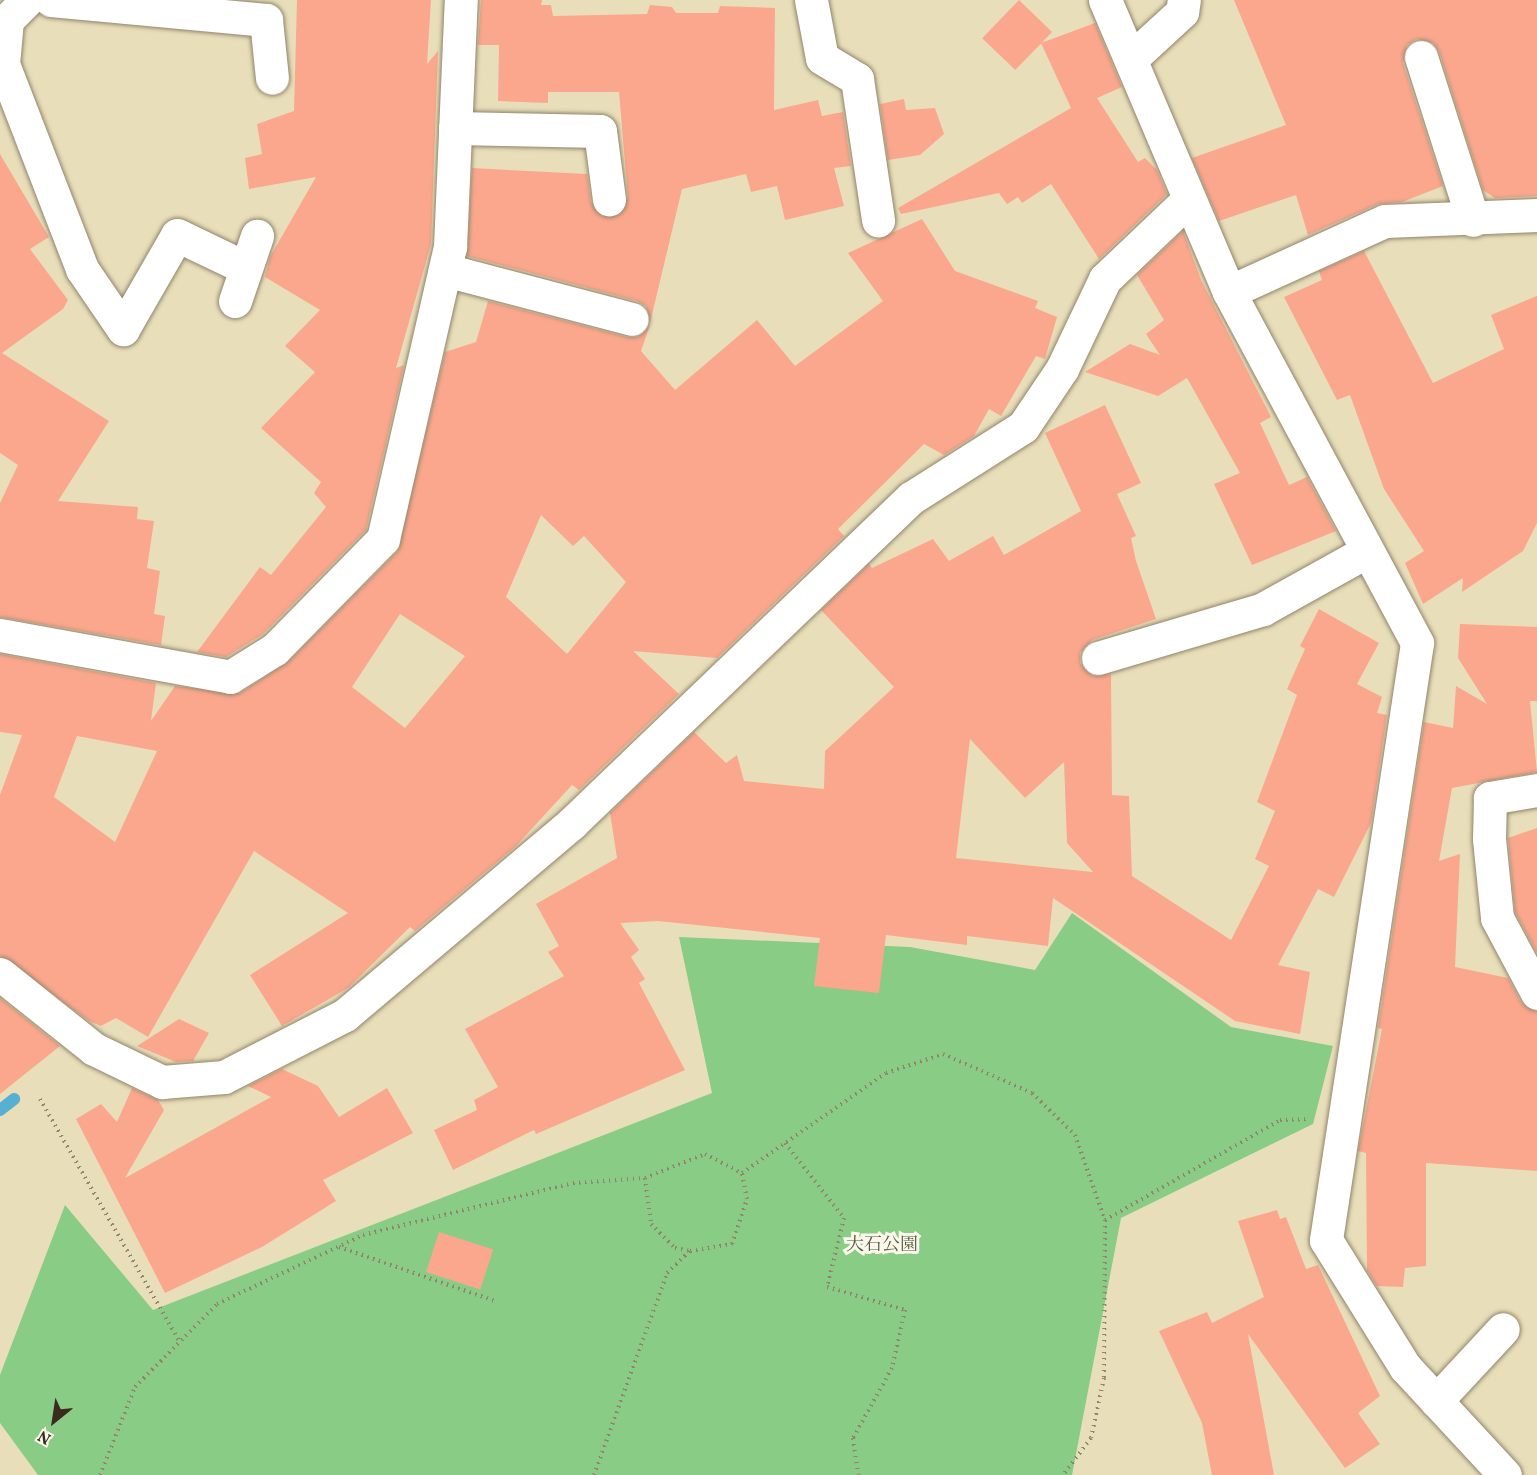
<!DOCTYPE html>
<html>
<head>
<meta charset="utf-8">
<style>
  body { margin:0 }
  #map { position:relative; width:1537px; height:1475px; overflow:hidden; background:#e8dfba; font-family:Vollkorn,"Noto Serif JP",serif }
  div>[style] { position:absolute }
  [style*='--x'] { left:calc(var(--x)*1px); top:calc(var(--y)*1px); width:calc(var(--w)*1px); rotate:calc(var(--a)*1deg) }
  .green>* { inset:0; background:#89cc85 }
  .stream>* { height:12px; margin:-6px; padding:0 6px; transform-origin:6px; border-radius:6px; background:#56b0d4 }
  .building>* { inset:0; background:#fba78d; transform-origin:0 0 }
  .path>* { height:4px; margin-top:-2px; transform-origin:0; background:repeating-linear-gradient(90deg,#92846c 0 1.5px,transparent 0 6px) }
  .roads { filter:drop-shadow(0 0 2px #92846c) drop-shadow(0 0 2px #92846c) }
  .street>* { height:33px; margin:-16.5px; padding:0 16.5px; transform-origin:16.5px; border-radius:16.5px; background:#fff }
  span { translate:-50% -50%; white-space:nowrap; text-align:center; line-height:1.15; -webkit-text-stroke:6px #fbf7ec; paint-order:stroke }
  .park-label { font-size:18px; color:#525b3d }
  .north { position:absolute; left:24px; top:1391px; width:60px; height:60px; -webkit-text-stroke:4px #fbf7ec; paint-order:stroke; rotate:210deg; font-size:16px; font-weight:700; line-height:24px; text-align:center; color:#3b2a1e }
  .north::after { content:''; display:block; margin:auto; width:21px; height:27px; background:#3b2a1e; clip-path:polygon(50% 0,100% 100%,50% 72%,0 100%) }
</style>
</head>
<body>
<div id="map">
  <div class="green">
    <i style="clip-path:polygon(1072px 913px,1231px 1027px,1333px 1046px,1313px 1124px,1121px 1218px,1072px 1475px,38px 1475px,0 1423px,0 1375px,65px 1205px,153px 1310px,712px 1093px,679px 937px,910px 947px,1035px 970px)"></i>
  </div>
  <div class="stream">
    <i style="--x:0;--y:1110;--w:18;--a:-38"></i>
  </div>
  <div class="building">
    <i style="clip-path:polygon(297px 0,431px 0,427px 64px,438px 51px,431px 244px,396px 368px,404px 365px,366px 530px,263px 634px,226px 657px,197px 652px,260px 567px,271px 575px,326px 507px,314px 493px,321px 482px,261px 428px,315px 372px,285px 346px,320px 310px,265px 277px,270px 257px,316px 177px,249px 189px,245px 158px,262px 154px,257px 124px,294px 111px)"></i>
    <i style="clip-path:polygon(481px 0,542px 0,541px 5px,551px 5px,553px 16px,647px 14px,650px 5px,672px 7px,676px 13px,718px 13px,720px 6px,775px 8px,774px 110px,818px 100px,822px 116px,843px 112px,851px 166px,834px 168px,844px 206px,785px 220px,777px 186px,751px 192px,746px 174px,682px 189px,650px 323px,646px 306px,637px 301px,467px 256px,472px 168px,587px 174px,591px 202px,602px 216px,620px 214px,628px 197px,619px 92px,548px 92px,548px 103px,498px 101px,499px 45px,478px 45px)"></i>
    <i style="left:1019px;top:0;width:46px;height:53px;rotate:44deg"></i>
    <i style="clip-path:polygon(1234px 0,1537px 0,1537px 196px,1495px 198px,1483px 190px,1439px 51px,1433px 43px,1416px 39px,1407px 45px,1403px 63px,1443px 186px,1402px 202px,1378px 204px,1308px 235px,1296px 195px,1219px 221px,1192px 158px,1286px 125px)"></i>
    <i style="clip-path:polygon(1095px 23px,1122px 87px,1097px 98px,1138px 162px,1145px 158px,1157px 170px,1167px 194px,1099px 259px,1051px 184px,1022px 203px,1018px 197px,1007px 204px,999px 193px,901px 214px,898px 208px,1071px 108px,1041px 43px)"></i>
    <i style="clip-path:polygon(904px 99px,906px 110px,935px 108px,944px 134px,920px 155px,888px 160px,880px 104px)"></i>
    <i style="clip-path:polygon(0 154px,49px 237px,30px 249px,68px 300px,63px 309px,2px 353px,109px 421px,58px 501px,138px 507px,137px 519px,154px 521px,147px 568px,160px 571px,154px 614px,165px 616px,161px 645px,0 617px,0 503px,18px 465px,0 453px)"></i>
    <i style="clip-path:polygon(evenodd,922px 219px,955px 271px,1038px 301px,1035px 308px,1057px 317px,1045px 359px,1036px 356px,1001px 416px,989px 409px,974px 436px,944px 455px,924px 444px,838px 529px,844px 536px,717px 658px,633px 651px,679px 694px,579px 790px,572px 785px,516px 846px,415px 931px,410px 927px,348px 988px,282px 1026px,250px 975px,348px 913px,254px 851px,148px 1037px,116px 1018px,101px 1026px,89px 1021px,0 956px,0 795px,22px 735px,0 732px,0 654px,156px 683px,151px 721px,175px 686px,240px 693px,288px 662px,397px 552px,445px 352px,476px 342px,488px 301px,627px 337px,638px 337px,650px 325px,641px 351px,675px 390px,757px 320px,795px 366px,883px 301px,848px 253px,922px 219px,541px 515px,573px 546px,584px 536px,626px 582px,567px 654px,506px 597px,541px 515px,922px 219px,400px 614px,465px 656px,405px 728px,352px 687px,400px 614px,922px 219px,77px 736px,157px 751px,115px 842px,54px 797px,77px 736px)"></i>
    <i style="clip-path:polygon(1183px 231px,1201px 280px,1271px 417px,1260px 423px,1289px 485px,1307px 477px,1336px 531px,1252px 565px,1214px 484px,1240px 473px,1187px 378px,1158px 396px,1085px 372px,1130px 344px,1160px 355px,1146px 334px,1164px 320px,1137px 275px)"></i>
    <i style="clip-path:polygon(1364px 251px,1433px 383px,1504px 349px,1491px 315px,1537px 296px,1537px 523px,1523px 551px,1462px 592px,1463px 578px,1423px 604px,1405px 563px,1424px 551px,1384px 489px,1350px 395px,1337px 400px,1284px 297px,1322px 280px,1319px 271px)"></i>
    <i style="clip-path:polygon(evenodd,1105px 405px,1141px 483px,1117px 494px,1136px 536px,1131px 538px,1136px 561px,1156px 619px,1092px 640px,1080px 653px,1080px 663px,1093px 676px,1111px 674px,1112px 795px,1129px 796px,1132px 876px,1231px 940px,1269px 866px,1255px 859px,1275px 811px,1257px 802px,1297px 695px,1287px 689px,1305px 649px,1300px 646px,1319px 609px,1379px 643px,1357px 684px,1382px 697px,1377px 713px,1387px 715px,1371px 823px,1334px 897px,1318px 889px,1278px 965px,1310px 972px,1300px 1034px,1235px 1021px,1053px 898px,1048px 946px,967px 936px,967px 945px,886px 935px,879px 993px,814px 986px,820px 938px,658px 921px,620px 923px,639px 950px,631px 957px,645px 979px,639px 983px,685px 1070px,536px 1134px,534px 1130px,453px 1170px,434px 1130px,477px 1110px,474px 1100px,498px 1087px,465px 1029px,564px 976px,548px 952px,559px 946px,536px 904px,617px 858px,610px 813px,694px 732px,726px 763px,737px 755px,744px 781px,824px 789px,825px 751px,894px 687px,821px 610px,869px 564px,872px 568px,933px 539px,949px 561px,993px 536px,1004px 555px,1081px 511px,1045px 433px,1105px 405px,970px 739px,1025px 798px,1064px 762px,1067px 843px,1093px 872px,956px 858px,970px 739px)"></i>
    <i style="clip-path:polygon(1460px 624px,1537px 627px,1537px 701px,1530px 701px,1537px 772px,1452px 788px,1439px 861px,1460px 854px,1455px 967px,1508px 978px,1521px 1002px,1537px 1012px,1537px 1171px,1426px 1163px,1426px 1266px,1405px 1268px,1403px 1287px,1377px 1286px,1367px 1271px,1366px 1153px,1358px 1151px,1382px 1029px,1378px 1028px,1424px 722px,1453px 728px,1456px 686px,1487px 704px,1458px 658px)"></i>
    <i style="clip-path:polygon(1537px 828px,1537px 953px,1515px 912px,1508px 838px)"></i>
    <i style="clip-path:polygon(0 998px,60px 1046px,0 1094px)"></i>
    <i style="clip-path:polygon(179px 1019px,209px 1033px,193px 1061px,176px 1062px,137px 1046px)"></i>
    <i style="clip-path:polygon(282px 1069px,318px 1086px,339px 1117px,387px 1088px,413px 1133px,323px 1180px,336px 1201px,262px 1247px,165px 1293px,76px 1119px,101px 1104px,117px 1122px,132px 1088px,158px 1100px,164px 1110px,125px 1178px,271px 1097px,248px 1086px)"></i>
    <i style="clip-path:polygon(1277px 1210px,1280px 1219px,1286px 1217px,1306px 1269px,1318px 1265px,1380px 1396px,1358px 1413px,1380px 1444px,1345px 1468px,1248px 1334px,1274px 1475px,1212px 1475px,1202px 1423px,1159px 1331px,1207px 1312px,1212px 1323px,1264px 1297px,1238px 1221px)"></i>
    <i style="left:439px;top:1232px;width:57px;height:42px;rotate:18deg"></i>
  </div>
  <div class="path">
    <i style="--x:40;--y:1099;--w:280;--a:60.1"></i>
    <i style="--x:785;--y:1143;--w:95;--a:51.8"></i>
    <i style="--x:844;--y:1218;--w:71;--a:103.8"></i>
    <i style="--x:827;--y:1287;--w:81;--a:16.4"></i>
    <i style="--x:905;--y:1310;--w:59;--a:102.6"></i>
    <i style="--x:892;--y:1368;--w:80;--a:119.1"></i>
    <i style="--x:853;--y:1438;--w:37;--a:82"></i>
    <i style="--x:645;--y:1178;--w:46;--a:82.6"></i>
    <i style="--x:651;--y:1224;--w:34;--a:45"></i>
    <i style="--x:675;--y:1248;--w:15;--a:11"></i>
    <i style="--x:690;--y:1251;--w:43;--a:-9.5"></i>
    <i style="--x:732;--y:1244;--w:47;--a:-71.6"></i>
    <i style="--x:747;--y:1199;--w:26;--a:-101"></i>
    <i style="--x:1105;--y:1220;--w:202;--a:-29.7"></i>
    <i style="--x:1280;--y:1120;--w:27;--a:-2"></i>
    <i style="--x:339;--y:1247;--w:165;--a:19.1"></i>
    <i style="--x:100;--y:1475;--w:95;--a:-68.3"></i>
    <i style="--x:135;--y:1387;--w:117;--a:-45.3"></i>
    <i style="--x:217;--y:1304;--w:161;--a:-25.3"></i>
    <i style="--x:363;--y:1235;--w:216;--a:-13.9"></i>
    <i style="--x:573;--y:1183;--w:72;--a:-4"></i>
    <i style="--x:645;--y:1178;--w:65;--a:-21.8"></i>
    <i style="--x:705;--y:1154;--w:42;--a:27.2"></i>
    <i style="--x:742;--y:1173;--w:175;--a:-34.8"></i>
    <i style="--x:886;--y:1073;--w:60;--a:-18.4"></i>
    <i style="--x:943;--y:1054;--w:97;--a:23.7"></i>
    <i style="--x:1032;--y:1093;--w:60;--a:44.3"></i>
    <i style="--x:1075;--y:1135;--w:90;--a:70.6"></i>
    <i style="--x:1105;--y:1220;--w:158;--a:90.4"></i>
    <i style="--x:1104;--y:1378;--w:61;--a:102.2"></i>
    <i style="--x:1091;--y:1438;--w:46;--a:127.1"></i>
    <i style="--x:594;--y:1475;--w:215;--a:-70.1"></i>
    <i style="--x:667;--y:1273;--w:32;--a:-44"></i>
  </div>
  <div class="roads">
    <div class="street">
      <i style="--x:51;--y:0;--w:216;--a:5.3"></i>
      <i style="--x:266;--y:20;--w:58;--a:84.1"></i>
      <i style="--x:811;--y:0;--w:59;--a:79.3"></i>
      <i style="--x:822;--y:58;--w:41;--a:31"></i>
      <i style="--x:857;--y:79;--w:143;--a:81.5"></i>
      <i style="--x:1105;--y:0;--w:317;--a:67"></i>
      <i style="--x:1229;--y:292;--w:398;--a:61.8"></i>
      <i style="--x:1417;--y:643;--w:604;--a:98.67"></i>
      <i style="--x:1326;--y:1240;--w:150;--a:58.1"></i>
      <i style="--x:1405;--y:1367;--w:147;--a:47.2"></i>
      <i style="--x:1133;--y:57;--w:67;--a:-42.6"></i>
      <i style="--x:1182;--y:12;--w:12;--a:-81"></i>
      <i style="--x:1421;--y:57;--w:171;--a:72.3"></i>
      <i style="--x:3;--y:64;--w:44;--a:-84.8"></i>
      <i style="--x:7;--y:20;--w:28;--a:-45"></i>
      <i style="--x:0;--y:67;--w:4;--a:-45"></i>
      <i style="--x:3;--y:64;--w:220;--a:68.9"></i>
      <i style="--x:82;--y:269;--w:73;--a:55.7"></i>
      <i style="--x:123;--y:329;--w:108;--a:-60.1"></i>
      <i style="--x:177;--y:235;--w:76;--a:25.6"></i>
      <i style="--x:455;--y:128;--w:145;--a:1.2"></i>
      <i style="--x:600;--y:131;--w:69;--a:82.5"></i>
      <i style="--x:445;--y:270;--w:193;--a:14.7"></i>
      <i style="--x:1229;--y:292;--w:171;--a:-24.5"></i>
      <i style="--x:1385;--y:221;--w:152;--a:-2.3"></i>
      <i style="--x:235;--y:301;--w:69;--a:-71.3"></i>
      <i style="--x:0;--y:635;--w:234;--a:10.3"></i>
      <i style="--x:230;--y:677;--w:53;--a:-31.9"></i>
      <i style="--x:275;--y:649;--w:154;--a:-45.5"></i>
      <i style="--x:383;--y:539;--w:300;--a:-77.1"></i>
      <i style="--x:450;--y:247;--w:247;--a:-87.5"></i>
      <i style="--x:1098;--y:658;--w:172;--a:-16.5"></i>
      <i style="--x:1263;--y:609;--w:119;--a:-29.1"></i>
      <i style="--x:1537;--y:790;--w:48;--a:170.3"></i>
      <i style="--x:1490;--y:798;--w:41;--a:91.4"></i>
      <i style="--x:1489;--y:839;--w:79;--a:84.2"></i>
      <i style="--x:1497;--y:918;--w:85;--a:61.9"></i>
      <i style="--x:0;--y:974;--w:120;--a:38.6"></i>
      <i style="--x:94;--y:1049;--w:76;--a:25.9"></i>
      <i style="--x:162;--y:1082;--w:62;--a:-4.6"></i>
      <i style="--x:224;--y:1077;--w:136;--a:-27.1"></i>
      <i style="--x:345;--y:1015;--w:297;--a:-40.2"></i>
      <i style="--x:572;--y:823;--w:470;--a:-43.8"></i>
      <i style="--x:911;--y:498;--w:133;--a:-32.4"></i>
      <i style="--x:1023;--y:427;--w:70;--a:-56.1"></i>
      <i style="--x:1062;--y:369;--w:100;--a:-64.5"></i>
      <i style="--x:1105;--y:279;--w:115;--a:-43.6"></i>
      <i style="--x:1436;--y:1401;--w:98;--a:-47.1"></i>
    </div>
  </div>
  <div class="park-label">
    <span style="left:882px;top:1246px">大石公園</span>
  </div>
  <div class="north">N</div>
</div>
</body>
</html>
